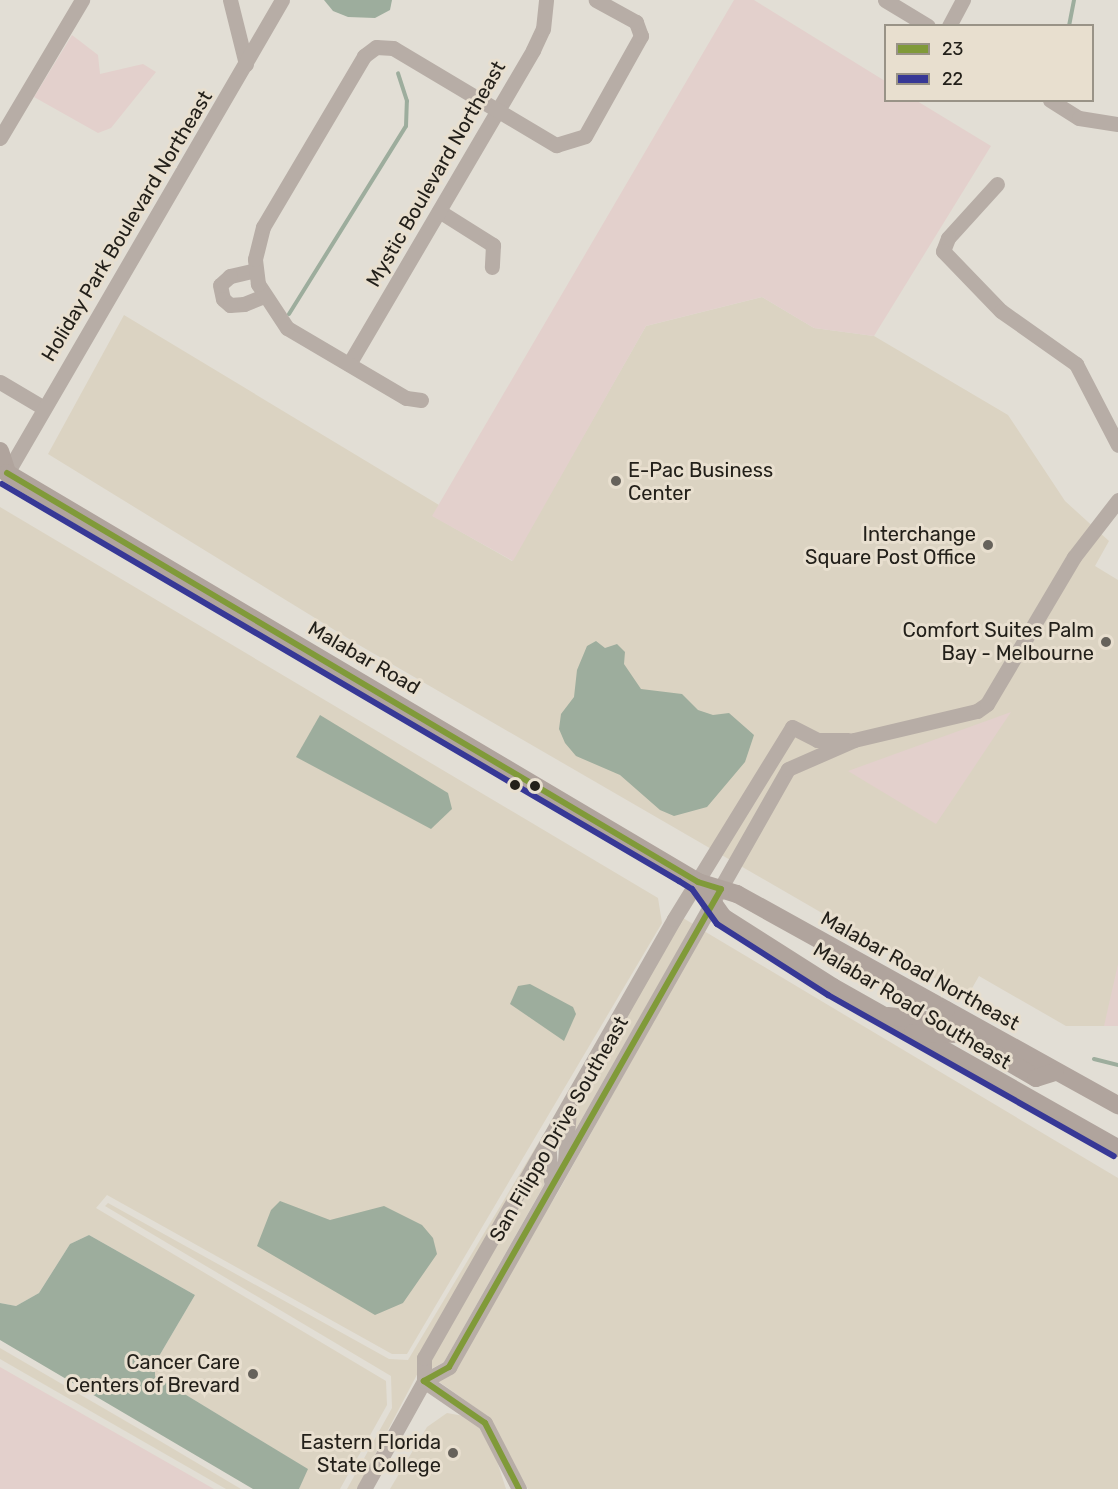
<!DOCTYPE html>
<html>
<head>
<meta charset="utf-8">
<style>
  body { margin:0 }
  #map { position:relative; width:1118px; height:1489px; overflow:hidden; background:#e2ded5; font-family:Rubik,sans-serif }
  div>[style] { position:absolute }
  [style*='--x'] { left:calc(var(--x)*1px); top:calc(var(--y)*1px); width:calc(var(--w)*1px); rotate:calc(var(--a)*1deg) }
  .built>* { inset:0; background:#dbd3c2 }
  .green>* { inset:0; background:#e3d0cc }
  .water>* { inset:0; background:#9dad9d }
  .stream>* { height:4px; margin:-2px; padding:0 2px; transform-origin:2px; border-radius:2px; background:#9dad9d }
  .minor>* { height:15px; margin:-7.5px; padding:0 7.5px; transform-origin:7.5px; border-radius:7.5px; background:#b7ada6 }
  .major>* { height:18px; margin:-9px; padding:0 9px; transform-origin:9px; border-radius:9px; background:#b0a49d }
  .bus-1>* { height:6px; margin:-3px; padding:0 3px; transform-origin:3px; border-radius:3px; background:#809a39 }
  .bus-2>* { height:6px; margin:-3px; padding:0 3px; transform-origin:3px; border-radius:3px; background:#373896 }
  .dots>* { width:16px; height:16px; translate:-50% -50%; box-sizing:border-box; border:3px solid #e8dfcf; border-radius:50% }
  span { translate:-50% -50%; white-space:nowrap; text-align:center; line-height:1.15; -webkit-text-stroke:6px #e8dfcf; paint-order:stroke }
  .street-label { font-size:20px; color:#23201a }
  .poi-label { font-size:20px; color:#23201a }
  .left { translate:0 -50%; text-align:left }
  .right { translate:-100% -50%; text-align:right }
  .legend { position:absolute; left:884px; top:24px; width:210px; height:78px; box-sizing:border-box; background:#e8dfcf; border:2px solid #999387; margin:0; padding:8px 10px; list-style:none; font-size:18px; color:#23201a }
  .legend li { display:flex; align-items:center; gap:12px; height:30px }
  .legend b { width:30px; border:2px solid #999387 }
</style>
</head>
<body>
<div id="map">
  <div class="built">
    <i style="clip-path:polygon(762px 297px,814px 328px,874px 336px,1008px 415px,1065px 501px,1109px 541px,1095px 566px,1118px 580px,1118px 1026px,1066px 1026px,979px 976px,967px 997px,359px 645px,48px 454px,124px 315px,439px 505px,433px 516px,512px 561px,646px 326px)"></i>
    <i style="clip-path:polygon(0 507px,658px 898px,662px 923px,407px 1354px,392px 1354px,107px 1195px,96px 1208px,386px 1381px,387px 1405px,340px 1489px,299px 1489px,307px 1469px,155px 1376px,155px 1363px,195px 1295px,89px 1235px,70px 1244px,39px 1293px,16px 1306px,0 1303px)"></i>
    <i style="clip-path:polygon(683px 918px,693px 924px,572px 1136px,578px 1100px)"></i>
    <i style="clip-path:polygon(704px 931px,1118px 1178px,1118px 1489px,528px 1489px,490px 1418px,438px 1381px,557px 1194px)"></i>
    <i style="clip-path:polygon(540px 1140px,357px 1489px,347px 1489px,392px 1408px,391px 1376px,105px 1206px,108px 1203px,389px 1359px,408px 1360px)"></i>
    <i style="clip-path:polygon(545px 1158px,544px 1185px,444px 1362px,431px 1369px,431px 1359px)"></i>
    <i style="clip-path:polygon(0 1348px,160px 1441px,241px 1489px,226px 1489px,0 1359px)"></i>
    <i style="clip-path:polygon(447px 1413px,464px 1416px,478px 1427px,493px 1449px,506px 1489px,390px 1489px,427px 1427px)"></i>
  </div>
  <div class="green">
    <i style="clip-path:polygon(734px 0,754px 0,885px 81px,886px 100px,917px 101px,991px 146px,874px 336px,814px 328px,762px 297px,646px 326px,513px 561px,432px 516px)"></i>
    <i style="clip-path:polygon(72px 35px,98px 55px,100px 74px,143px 64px,156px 72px,111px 128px,98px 133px,34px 97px)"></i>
    <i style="clip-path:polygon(1011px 712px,936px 824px,848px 771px)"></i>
    <i style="clip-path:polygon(1118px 963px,1118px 1026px,1104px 1026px,1118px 964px)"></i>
    <i style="clip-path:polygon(0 1366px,0 1367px,214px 1489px,0 1489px)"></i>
  </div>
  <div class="water">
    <i style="clip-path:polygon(324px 0,392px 0,390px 10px,375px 18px,348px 17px,333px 11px)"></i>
    <i style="clip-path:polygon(596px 641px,605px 648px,617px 644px,625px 652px,624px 664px,641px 689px,682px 694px,698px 710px,713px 715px,729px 713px,754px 735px,745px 762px,707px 807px,674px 816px,660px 810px,620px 775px,576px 756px,565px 743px,559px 729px,561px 714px,574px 697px,577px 670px,587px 646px)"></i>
    <i style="clip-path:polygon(320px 715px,448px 793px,452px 809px,431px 829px,296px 757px)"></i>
    <i style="clip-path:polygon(530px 984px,573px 1007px,576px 1014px,564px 1041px,510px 1004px,518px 986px)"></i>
    <i style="clip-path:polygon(280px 1201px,330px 1220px,384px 1206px,422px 1225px,433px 1238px,437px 1254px,403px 1303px,375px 1315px,257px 1246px,271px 1210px)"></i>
    <i style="clip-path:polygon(89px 1235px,195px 1295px,155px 1363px,155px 1376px,308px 1469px,299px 1489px,253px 1489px,0 1340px,0 1303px,16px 1306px,39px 1293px,70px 1244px)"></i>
  </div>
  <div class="stream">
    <i style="--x:1069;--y:26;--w:26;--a:-79"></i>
    <i style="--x:289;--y:314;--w:221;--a:-58.1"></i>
    <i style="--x:406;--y:126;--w:25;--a:-88"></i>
    <i style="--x:407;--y:101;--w:29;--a:-108"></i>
    <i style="--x:1094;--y:1059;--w:25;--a:14"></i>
  </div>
  <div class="minor">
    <i style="--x:230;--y:0;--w:66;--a:76"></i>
    <i style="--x:885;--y:0;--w:50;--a:31.2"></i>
    <i style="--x:949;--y:26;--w:30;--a:-62"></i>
    <i style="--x:1050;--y:100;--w:34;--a:32"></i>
    <i style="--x:1079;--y:118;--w:39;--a:9"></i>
    <i style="--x:0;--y:138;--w:161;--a:-59.3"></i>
    <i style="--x:997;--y:184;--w:73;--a:132.2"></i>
    <i style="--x:948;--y:238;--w:14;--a:111"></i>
    <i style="--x:943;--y:251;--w:83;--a:46"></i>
    <i style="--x:1001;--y:311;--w:92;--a:35.2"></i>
    <i style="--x:1076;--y:364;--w:91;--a:62.6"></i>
    <i style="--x:439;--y:211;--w:64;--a:32.2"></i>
    <i style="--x:493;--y:245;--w:22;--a:93"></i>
    <i style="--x:256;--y:270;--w:27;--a:167"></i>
    <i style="--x:230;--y:276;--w:13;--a:138"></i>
    <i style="--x:220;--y:285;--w:14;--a:78"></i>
    <i style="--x:223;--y:299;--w:9;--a:41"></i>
    <i style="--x:230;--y:305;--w:14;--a:-4"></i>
    <i style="--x:244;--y:304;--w:22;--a:-22"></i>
    <i style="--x:349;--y:364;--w:364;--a:-59.6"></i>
    <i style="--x:533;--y:50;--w:23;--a:-65"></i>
    <i style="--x:543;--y:29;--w:29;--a:-84"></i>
    <i style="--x:0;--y:382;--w:51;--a:30.6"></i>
    <i style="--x:421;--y:400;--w:15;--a:-172"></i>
    <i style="--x:406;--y:398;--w:138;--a:-149.5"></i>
    <i style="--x:287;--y:328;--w:53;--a:-123.4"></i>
    <i style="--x:258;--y:284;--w:25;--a:-97"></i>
    <i style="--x:255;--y:259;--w:33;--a:-76"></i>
    <i style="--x:263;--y:227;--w:199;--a:-59.4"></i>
    <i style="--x:364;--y:56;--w:15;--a:-37"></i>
    <i style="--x:376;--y:47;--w:17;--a:3"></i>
    <i style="--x:393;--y:48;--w:190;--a:30.8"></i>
    <i style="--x:556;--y:145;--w:30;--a:-17"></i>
    <i style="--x:585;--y:136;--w:115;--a:-60.8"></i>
    <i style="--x:641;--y:36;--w:15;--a:-110"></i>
    <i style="--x:636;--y:22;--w:46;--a:-151.2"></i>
    <i style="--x:7;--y:473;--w:547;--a:-59.83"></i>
    <i style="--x:548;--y:1140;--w:41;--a:85.8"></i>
    <i style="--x:565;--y:1161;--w:51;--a:-85.5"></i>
    <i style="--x:424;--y:1381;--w:29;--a:-29"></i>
    <i style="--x:449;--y:1367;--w:687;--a:-60.45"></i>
    <i style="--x:788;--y:769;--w:72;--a:-23.7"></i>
    <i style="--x:854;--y:740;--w:126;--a:-13.3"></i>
    <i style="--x:977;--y:711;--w:12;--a:-35"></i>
    <i style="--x:987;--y:704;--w:171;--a:-59.4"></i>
    <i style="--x:1074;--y:557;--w:72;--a:-52.3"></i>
    <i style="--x:424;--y:1381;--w:74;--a:34.5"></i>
    <i style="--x:485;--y:1423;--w:74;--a:62.7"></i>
    <i style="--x:364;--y:1489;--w:124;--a:-60.9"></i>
    <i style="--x:424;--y:1381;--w:23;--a:-90"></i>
    <i style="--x:424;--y:1358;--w:505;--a:-60.34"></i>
    <i style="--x:674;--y:919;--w:225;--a:-58.4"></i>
    <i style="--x:792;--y:727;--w:28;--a:27"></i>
    <i style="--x:817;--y:740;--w:31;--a:0"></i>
  </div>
  <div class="major">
    <i style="--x:0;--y:451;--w:23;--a:72"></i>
    <i style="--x:7;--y:473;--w:803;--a:30.62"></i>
    <i style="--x:698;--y:882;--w:41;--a:17.1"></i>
    <i style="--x:737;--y:894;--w:436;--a:29"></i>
    <i style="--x:698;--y:882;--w:43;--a:54.5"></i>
    <i style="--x:723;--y:917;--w:130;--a:32.5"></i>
    <i style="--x:833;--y:987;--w:327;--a:29.5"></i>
    <i style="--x:888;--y:1016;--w:45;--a:6.3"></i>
    <i style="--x:933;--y:1021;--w:17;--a:-40"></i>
    <i style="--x:913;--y:1033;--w:48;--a:1.2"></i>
    <i style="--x:961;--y:1034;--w:87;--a:30.4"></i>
    <i style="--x:1036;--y:1078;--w:20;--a:-18"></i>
  </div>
  <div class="bus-1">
    <i style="--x:7;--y:473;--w:803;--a:30.62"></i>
    <i style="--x:698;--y:882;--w:24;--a:17"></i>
    <i style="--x:721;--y:889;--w:550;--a:119.64"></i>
    <i style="--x:449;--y:1367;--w:29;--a:151"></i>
    <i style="--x:424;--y:1381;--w:74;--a:34.5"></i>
    <i style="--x:485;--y:1423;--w:74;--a:62.7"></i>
  </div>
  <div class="bus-2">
    <i style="--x:2;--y:484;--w:785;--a:30.39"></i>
    <i style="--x:679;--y:881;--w:15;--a:32"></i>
    <i style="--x:692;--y:889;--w:43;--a:54.5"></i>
    <i style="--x:717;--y:924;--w:132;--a:32.6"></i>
    <i style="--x:828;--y:995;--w:328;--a:29.4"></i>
  </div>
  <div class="dots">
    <i style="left:616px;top:481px;background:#66625b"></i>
    <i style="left:988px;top:545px;background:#66625b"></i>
    <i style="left:1106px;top:642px;background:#66625b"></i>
    <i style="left:515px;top:785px;background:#23201a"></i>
    <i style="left:535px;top:786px;background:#23201a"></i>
    <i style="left:253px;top:1374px;background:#66625b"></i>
    <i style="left:453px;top:1453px;background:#66625b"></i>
  </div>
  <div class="street-label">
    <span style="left:436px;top:174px;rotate:-60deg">Mystic Boulevard Northeast</span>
    <span style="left:127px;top:226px;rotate:-59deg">Holiday Park Boulevard Northeast</span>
    <span style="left:364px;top:658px;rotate:30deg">Malabar Road</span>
    <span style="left:920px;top:971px;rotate:29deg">Malabar Road Northeast</span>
    <span style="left:912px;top:1006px;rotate:31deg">Malabar Road Southeast</span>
    <span style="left:559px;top:1129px;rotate:-60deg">San Filippo Drive Southeast</span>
  </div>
  <div class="poi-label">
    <span class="left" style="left:628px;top:482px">E-Pac Business<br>Center</span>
    <span class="right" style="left:976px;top:546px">Interchange<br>Square Post Office</span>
    <span class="right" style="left:1094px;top:642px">Comfort Suites Palm<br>Bay - Melbourne</span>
    <span class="right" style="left:240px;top:1374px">Cancer Care<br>Centers of Brevard</span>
    <span class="right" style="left:441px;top:1454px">Eastern Florida<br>State College</span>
  </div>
  <ul class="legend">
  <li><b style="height:8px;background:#809a39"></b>23</li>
  <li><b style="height:8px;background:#373896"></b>22</li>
  </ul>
</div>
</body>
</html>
